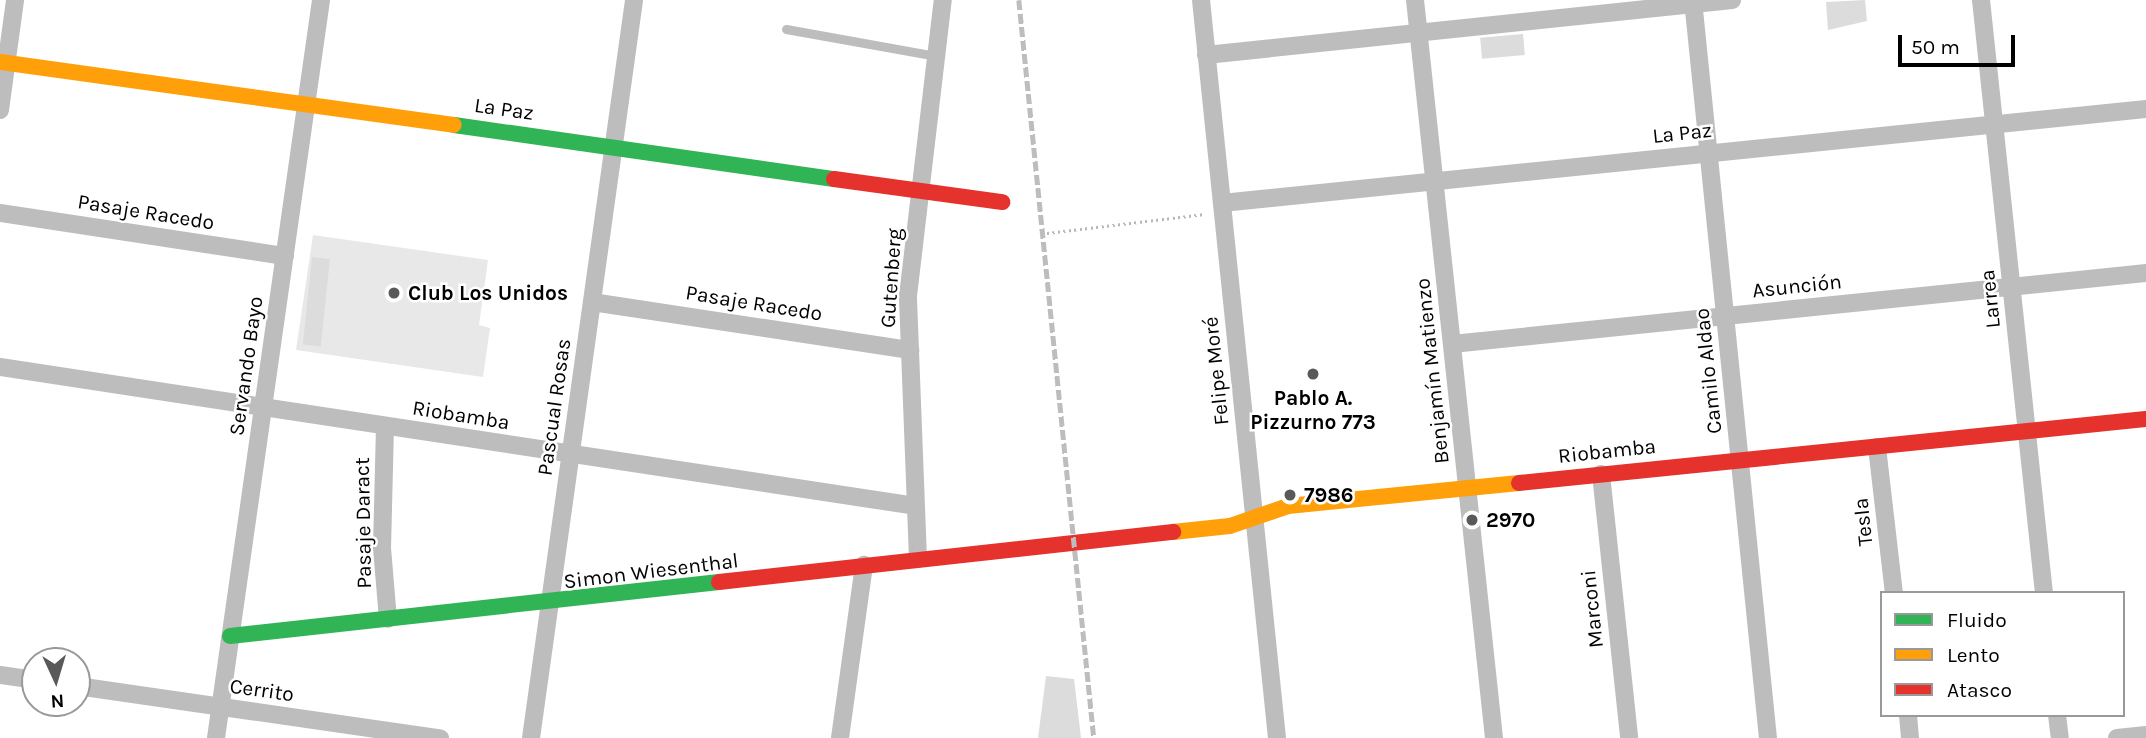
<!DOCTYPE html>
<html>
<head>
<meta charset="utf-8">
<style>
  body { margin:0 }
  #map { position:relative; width:2146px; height:738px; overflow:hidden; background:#fff; font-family:Karla,sans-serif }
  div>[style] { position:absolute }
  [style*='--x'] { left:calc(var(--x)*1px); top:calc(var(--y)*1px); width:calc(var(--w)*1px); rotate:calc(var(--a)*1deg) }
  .green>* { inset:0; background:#e8e8e8 }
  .building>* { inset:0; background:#dcdcdc; transform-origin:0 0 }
  .path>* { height:2.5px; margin-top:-1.25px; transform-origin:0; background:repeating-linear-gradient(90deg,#b8b8b8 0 2px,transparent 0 5.5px) }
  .lane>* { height:9px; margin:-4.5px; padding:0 4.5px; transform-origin:4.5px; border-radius:4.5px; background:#bdbdbd }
  .street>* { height:18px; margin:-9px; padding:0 9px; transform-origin:9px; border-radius:9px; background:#bdbdbd }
  .fast>* { height:16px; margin:-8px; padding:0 8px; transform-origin:8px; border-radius:8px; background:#30b455 }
  .slow>* { height:16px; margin:-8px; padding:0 8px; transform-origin:8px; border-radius:8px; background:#ff9f0a }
  .jam>* { height:16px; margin:-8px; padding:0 8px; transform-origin:8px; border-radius:8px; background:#e5322d }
  .rail>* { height:4.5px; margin-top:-2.25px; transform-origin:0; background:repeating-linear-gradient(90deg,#bdbdbd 0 10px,transparent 0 13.5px) }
  .dots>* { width:19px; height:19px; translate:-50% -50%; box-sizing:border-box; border:4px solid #fff; border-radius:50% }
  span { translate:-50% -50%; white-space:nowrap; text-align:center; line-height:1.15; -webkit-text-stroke:5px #fff; paint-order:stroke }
  .street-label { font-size:21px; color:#000 }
  .poi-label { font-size:21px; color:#000; font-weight:700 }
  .left { translate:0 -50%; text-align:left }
  .legend { position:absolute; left:1880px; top:591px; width:245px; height:126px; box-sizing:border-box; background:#fff; border:2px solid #999; margin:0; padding:9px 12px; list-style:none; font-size:21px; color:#000 }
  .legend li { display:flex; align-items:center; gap:14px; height:35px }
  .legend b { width:35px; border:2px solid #999 }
  .north { position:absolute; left:21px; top:647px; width:70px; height:70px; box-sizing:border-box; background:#fff; border:2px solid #999; border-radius:50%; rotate:176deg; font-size:19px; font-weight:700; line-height:28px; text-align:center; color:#000 }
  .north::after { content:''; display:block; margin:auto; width:24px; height:32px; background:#595959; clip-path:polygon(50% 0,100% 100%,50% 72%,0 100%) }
  .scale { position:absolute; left:1898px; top:35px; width:117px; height:32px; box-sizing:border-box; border:4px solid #000; border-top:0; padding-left:9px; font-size:21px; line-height:24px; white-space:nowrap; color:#000; -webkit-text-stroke:5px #fff; paint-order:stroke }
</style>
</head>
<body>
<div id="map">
  <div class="green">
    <i style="clip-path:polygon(313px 235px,488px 260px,479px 325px,490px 328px,483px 377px,296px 350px)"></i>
  </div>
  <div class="building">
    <i style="clip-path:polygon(1865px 0,1867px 21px,1828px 30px,1826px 2px)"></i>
    <i style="left:1523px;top:34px;width:21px;height:43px;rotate:85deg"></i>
    <i style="left:312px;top:257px;width:18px;height:88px;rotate:6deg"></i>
    <i style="clip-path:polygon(1046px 676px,1074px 679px,1081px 738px,1038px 738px)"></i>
  </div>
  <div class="path">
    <i style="--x:1047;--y:233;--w:159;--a:-6.9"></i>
  </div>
  <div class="lane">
    <i style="--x:786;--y:29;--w:152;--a:10.2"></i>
  </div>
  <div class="street">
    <i style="--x:1201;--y:0;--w:742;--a:84.12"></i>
    <i style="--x:1415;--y:0;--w:742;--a:83.89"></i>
    <i style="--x:1693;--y:0;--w:742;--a:84.2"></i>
    <i style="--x:1981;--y:0;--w:596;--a:83.94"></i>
    <i style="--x:1206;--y:55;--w:529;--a:-5.97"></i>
    <i style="--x:0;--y:110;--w:111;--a:-82.2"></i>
    <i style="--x:1222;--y:203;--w:929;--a:-5.81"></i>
    <i style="--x:0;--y:213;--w:288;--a:8.6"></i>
    <i style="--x:592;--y:302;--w:322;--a:8.6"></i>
    <i style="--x:1452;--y:344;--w:698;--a:-5.84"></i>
    <i style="--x:0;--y:367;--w:926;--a:8.63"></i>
    <i style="--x:385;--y:426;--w:122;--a:91.4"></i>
    <i style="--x:382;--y:548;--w:71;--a:85.2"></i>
    <i style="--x:1877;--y:447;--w:147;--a:83.4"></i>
    <i style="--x:1601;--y:474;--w:265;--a:83.9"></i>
    <i style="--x:918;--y:559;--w:263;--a:-92.2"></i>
    <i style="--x:908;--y:296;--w:298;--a:-83.3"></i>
    <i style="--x:0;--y:675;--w:35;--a:8"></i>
    <i style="--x:77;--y:686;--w:367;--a:8.2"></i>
    <i style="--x:1908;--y:715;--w:23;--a:85"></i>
    <i style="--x:2057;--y:715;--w:23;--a:83"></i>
    <i style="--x:216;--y:738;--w:745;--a:-81.9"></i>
    <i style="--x:531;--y:738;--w:745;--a:-82.05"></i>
    <i style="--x:840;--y:738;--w:175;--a:-82.1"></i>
    <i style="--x:2117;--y:738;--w:29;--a:-6"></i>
  </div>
  <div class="fast">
    <i style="--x:454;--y:125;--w:384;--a:8.1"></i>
    <i style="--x:230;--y:636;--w:492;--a:-6.3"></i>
  </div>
  <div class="slow">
    <i style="--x:0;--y:62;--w:458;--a:7.9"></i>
    <i style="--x:1173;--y:532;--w:57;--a:-6"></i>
    <i style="--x:1230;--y:526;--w:61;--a:-19"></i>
    <i style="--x:1288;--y:506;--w:232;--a:-5.7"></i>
  </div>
  <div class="jam">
    <i style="--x:834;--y:179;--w:170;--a:7.8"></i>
    <i style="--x:1519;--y:483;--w:630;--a:-5.83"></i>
    <i style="--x:719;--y:582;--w:457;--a:-6.3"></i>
  </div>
  <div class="rail">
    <i style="--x:1019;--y:0;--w:742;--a:84.2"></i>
  </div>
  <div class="dots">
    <i style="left:394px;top:293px;background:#595959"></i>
    <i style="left:1313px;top:374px;background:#595959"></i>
    <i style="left:1290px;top:495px;background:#595959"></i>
    <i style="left:1472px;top:520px;background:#595959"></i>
  </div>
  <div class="street-label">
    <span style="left:504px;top:109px;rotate:8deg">La Paz</span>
    <span style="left:1682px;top:133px;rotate:-6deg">La Paz</span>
    <span style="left:146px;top:212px;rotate:9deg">Pasaje Racedo</span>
    <span style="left:891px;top:278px;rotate:-86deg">Gutenberg</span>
    <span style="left:1797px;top:286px;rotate:-6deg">Asunción</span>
    <span style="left:1990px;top:299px;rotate:-96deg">Larrea</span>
    <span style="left:754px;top:303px;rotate:9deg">Pasaje Racedo</span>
    <span style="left:246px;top:366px;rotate:-82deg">Servando Bayo</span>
    <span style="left:1216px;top:371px;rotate:-96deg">Felipe Moré</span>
    <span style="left:1432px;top:371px;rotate:-96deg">Benjamín Matienzo</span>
    <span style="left:1708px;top:371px;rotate:-96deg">Camilo Aldao</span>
    <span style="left:554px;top:407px;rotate:-82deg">Pascual Rosas</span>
    <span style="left:461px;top:415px;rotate:9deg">Riobamba</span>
    <span style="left:1607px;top:451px;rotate:-6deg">Riobamba</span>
    <span style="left:1863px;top:522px;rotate:-96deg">Tesla</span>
    <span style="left:363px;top:523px;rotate:-91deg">Pasaje Daract</span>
    <span style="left:651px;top:571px;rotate:-7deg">Simon Wiesenthal</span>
    <span style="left:1592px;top:609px;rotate:-96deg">Marconi</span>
    <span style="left:262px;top:690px;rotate:8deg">Cerrito</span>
  </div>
  <div class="poi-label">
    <span class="left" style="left:408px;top:293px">Club Los Unidos</span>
    <span style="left:1313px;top:410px">Pablo A.<br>Pizzurno 773</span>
    <span class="left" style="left:1304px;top:495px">7986</span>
    <span class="left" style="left:1486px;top:520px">2970</span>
  </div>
  <ul class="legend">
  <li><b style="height:9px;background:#30b455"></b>Fluido</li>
  <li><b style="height:9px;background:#ff9f0a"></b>Lento</li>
  <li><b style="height:9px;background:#e5322d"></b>Atasco</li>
  </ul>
  <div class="north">N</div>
  <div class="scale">50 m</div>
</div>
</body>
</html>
